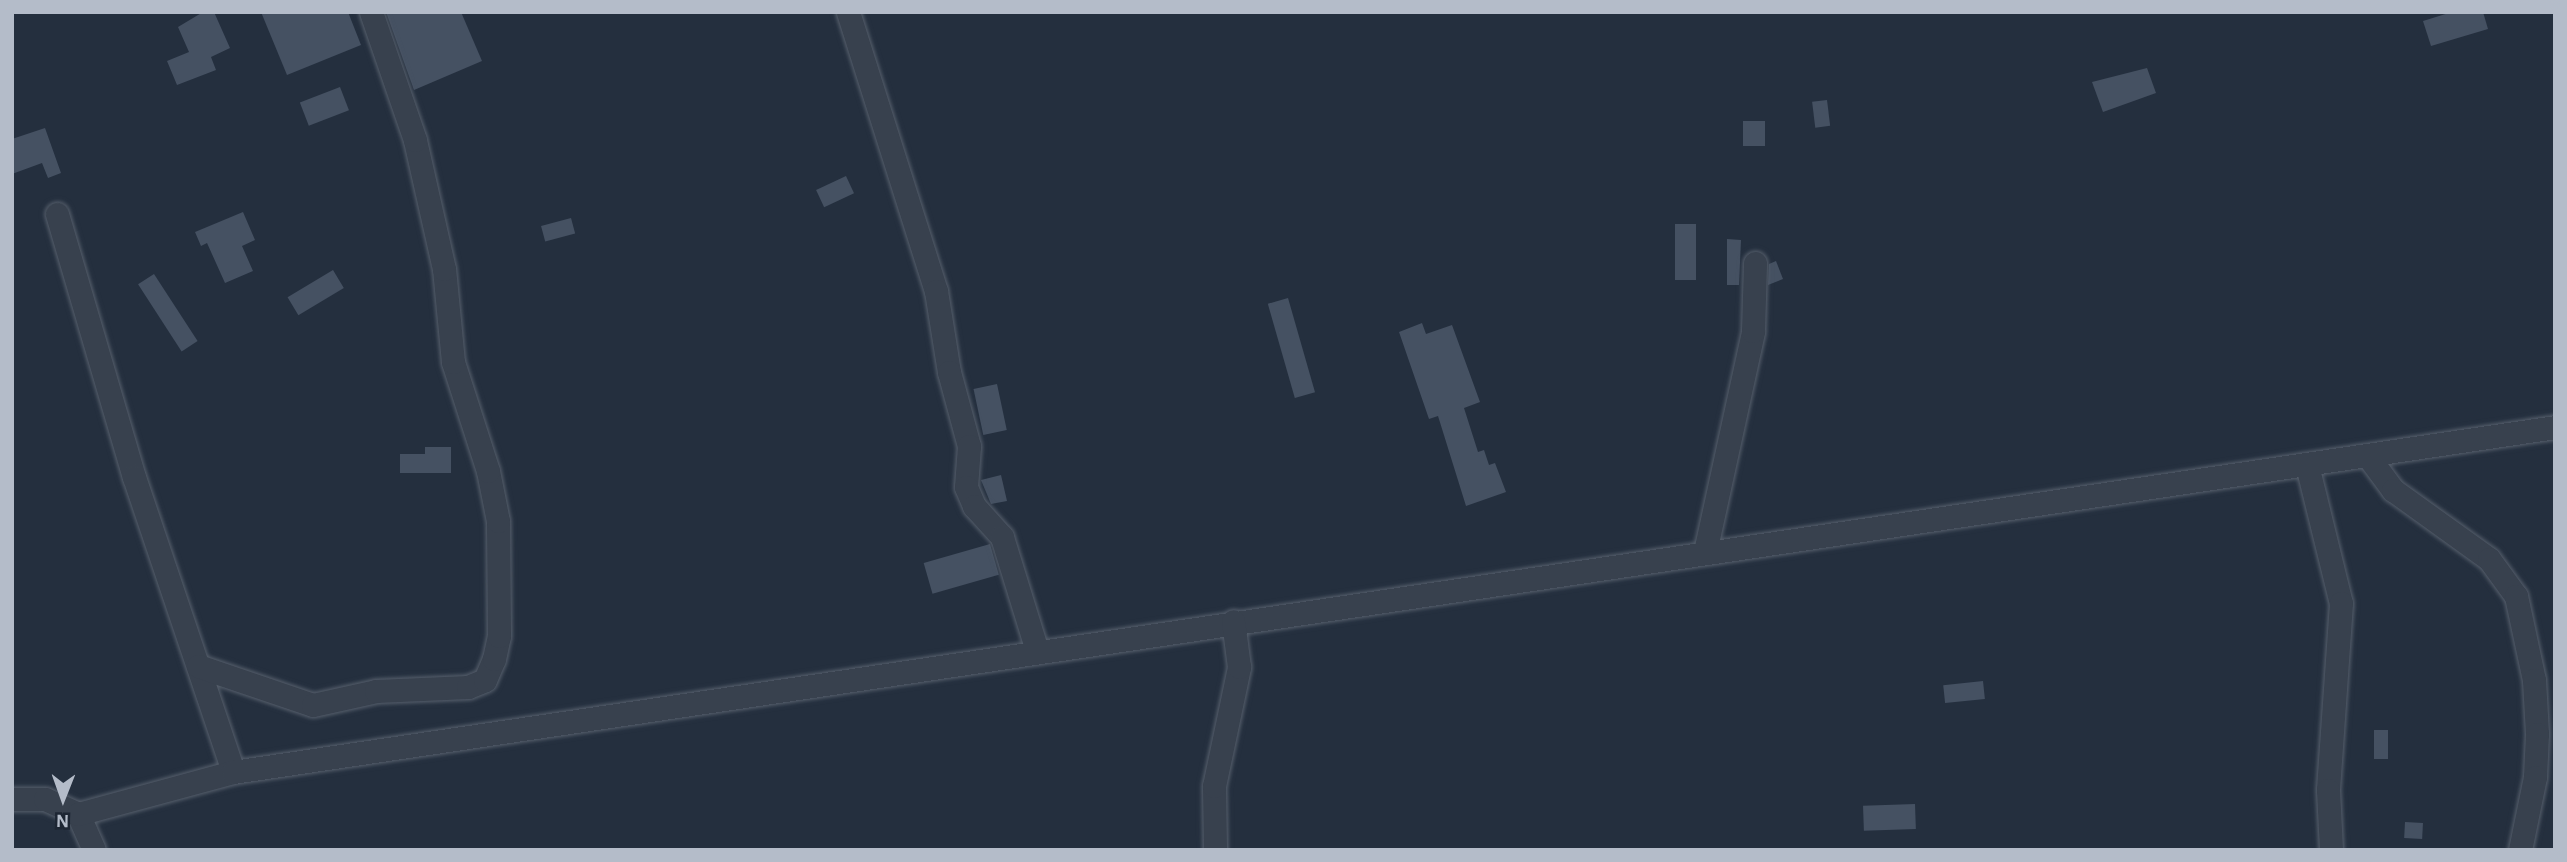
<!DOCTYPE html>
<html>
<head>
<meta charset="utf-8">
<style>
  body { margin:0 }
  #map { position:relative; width:2567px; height:862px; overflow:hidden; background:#242f3e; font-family:"Alegreya Sans",sans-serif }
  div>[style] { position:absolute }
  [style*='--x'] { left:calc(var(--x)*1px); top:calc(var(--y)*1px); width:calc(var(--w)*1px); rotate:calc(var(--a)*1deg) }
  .building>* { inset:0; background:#455162; transform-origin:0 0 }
  .roads { filter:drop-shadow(0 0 2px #565f6c) drop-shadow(0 0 2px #565f6c) }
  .minor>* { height:23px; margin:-11.5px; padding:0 11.5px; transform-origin:11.5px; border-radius:11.5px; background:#38414e }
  span { translate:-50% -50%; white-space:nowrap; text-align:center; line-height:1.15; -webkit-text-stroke:5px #1d2633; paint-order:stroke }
  .frame { position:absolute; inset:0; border:14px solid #b4bcc9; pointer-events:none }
  .north { position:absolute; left:28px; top:764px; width:70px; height:70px; -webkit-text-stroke:5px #1d2633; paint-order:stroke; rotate:181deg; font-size:19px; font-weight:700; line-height:28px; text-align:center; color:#b4bcc9 }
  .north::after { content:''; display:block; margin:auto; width:24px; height:32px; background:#b4bcc9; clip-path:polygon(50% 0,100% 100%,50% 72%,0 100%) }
</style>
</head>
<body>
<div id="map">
  <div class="building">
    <i style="clip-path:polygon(203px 12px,214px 12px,230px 48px,211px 57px,216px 70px,177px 85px,167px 61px,189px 52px,178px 27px)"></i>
    <i style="clip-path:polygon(261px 12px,348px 12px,361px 45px,287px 75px)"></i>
    <i style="clip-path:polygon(386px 12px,461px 12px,482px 61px,414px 90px)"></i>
    <i style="clip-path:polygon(2452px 12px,2483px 12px,2488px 29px,2431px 46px,2423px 21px)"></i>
    <i style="clip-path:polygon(2147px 68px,2156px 93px,2103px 112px,2092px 82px)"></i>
    <i style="left:340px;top:87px;width:25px;height:43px;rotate:69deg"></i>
    <i style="left:1827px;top:100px;width:26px;height:15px;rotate:83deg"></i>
    <i style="left:1765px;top:121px;width:25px;height:22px;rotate:90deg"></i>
    <i style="clip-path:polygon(45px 128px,61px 173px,48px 178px,42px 163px,12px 174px,12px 139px)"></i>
    <i style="left:846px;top:176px;width:19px;height:33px;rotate:65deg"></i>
    <i style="clip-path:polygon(243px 212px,255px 240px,242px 246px,253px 271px,225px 283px,207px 243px,201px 246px,195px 232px)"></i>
    <i style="left:571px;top:218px;width:16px;height:31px;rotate:75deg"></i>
    <i style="left:1696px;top:224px;width:56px;height:21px;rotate:90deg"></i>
    <i style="clip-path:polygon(1727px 239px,1741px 240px,1739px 285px,1727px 285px)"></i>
    <i style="clip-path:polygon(1776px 261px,1783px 279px,1768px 285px,1769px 264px)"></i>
    <i style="left:333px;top:270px;width:21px;height:53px;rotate:59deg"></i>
    <i style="left:154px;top:274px;width:80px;height:19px;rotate:57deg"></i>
    <i style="left:1288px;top:298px;width:98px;height:21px;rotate:74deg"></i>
    <i style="clip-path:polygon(1422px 323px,1426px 334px,1452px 325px,1480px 402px,1464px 408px,1478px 452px,1484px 450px,1489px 465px,1495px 463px,1506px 492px,1466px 506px,1438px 416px,1429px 419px,1399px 332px)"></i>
    <i style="left:997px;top:384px;width:47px;height:24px;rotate:78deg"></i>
    <i style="clip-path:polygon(425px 447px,451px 447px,451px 473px,400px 473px,400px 454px,425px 454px)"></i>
    <i style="clip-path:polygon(1001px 475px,1007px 501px,991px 504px,981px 480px)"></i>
    <i style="left:990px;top:544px;width:32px;height:69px;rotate:74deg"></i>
    <i style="left:1983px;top:681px;width:18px;height:40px;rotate:84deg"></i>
    <i style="left:2374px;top:730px;width:14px;height:29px"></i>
    <i style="left:1915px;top:804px;width:25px;height:52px;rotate:88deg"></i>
    <i style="left:2405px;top:822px;width:18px;height:16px;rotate:3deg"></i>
  </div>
  <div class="roads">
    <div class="minor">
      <i style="--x:848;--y:12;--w:293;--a:72.5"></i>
      <i style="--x:936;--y:291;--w:82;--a:80.9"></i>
      <i style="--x:949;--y:372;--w:77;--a:74.9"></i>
      <i style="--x:969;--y:446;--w:41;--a:94.2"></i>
      <i style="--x:966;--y:487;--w:21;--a:67"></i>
      <i style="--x:974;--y:506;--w:42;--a:47.9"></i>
      <i style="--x:1002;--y:537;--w:119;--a:72.9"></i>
      <i style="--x:57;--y:214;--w:274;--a:73.7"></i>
      <i style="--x:134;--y:477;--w:311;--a:71.4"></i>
      <i style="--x:2367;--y:455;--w:44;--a:53.4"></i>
      <i style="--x:2393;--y:490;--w:118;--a:35.7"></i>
      <i style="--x:2489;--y:559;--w:46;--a:53.9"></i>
      <i style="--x:2516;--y:596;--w:86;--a:77.9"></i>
      <i style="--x:2534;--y:680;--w:54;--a:86.8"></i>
      <i style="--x:2537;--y:734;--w:43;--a:92.7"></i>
      <i style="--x:2535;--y:777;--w:75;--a:101.6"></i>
      <i style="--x:2307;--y:465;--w:142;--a:76.2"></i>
      <i style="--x:2341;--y:603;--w:187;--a:94"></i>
      <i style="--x:2328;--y:790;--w:60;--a:87.1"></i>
      <i style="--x:1705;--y:552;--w:226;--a:-77.7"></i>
      <i style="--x:1753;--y:331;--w:68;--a:-88.3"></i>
      <i style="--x:198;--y:666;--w:121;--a:18.7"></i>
      <i style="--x:313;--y:705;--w:65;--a:-12.5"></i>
      <i style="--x:376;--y:691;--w:92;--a:-2.5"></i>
      <i style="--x:468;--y:687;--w:18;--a:-22"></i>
      <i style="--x:485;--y:680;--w:23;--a:-67"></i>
      <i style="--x:494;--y:659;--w:24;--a:-78"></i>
      <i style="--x:499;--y:636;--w:115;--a:-90.5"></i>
      <i style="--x:498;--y:521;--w:51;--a:-101.3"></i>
      <i style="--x:488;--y:471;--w:114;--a:-107.8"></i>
      <i style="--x:453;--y:362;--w:93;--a:-95.5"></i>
      <i style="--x:444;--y:269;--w:132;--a:-102.7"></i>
      <i style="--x:415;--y:140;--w:135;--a:-109"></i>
      <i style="--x:12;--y:799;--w:33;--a:0"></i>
      <i style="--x:45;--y:799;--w:36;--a:24"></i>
      <i style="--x:78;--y:814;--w:39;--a:66"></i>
      <i style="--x:78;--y:814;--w:161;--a:-15.2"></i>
      <i style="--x:233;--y:772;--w:2347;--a:-8.45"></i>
      <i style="--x:1215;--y:850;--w:64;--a:-90.9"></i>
      <i style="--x:1214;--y:786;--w:122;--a:-78.1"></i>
      <i style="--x:1239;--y:667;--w:46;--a:-97.4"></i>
    </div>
  </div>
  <div class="frame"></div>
  <div class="north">N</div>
</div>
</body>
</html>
